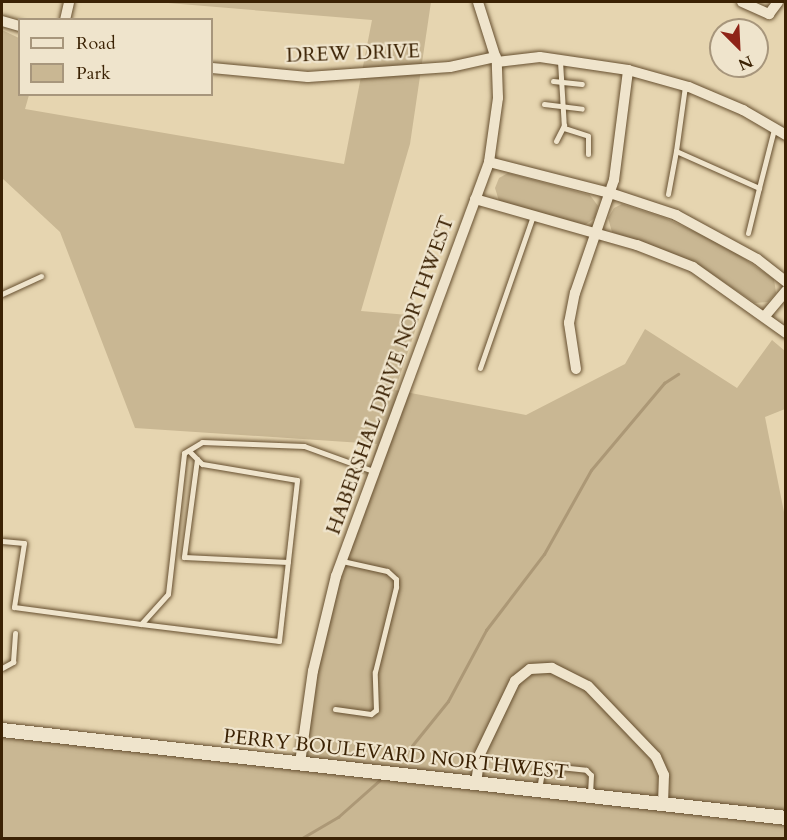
<!DOCTYPE html>
<html>
<head>
<meta charset="utf-8">
<style>
  body { margin:0 }
  #map { position:relative; width:787px; height:840px; overflow:hidden; background:#e6d5b0; font-family:Cardo,serif }
  div>[style] { position:absolute }
  [style*='--x'] { left:calc(var(--x)*1px); top:calc(var(--y)*1px); width:calc(var(--w)*1px); rotate:calc(var(--a)*1deg) }
  .green>* { inset:0; background:#c9b793 }
  .stream>* { height:3px; margin:-1.5px; padding:0 1.5px; transform-origin:1.5px; border-radius:1.5px; background:#ac9876 }
  .roads { filter:drop-shadow(0 0 2px #664f2f) drop-shadow(0 0 2px #664f2f) }
  .service>* { height:5px; margin:-2.5px; padding:0 2.5px; transform-origin:2.5px; border-radius:2.5px; background:#efe4cc }
  .minor>* { height:10px; margin:-5px; padding:0 5px; transform-origin:5px; border-radius:5px; background:#efe4cc }
  .tertiary>* { height:14px; margin:-7px; padding:0 7px; transform-origin:7px; border-radius:7px; background:#efe4cc }
  span { translate:-50% -50%; white-space:nowrap; text-align:center; line-height:1.15; -webkit-text-stroke:4.5px #efe4cc; paint-order:stroke }
  .street-label { font-size:20px; color:#3b2204 }
  .frame { position:absolute; inset:0; border:3px solid #3b2204; pointer-events:none }
  .legend { position:absolute; left:18px; top:18px; width:195px; height:78px; box-sizing:border-box; background:#efe4cc; border:2px solid #a7967c; margin:0; padding:8px 10px; list-style:none; font-size:18px; color:#3b2204 }
  .legend li { display:flex; align-items:center; gap:12px; height:30px }
  .legend b { width:30px; border:2px solid #a7967c }
  .north { position:absolute; left:709px; top:18px; width:60px; height:60px; box-sizing:border-box; background:#efe4cc; border:2px solid #a7967c; border-radius:50%; rotate:156deg; font-size:16px; font-weight:700; line-height:24px; text-align:center; color:#3b2204 }
  .north::after { content:''; display:block; margin:auto; width:21px; height:27px; background:#8f2418; clip-path:polygon(50% 0,100% 100%,50% 72%,0 100%) }
</style>
</head>
<body>
<div id="map">
  <div class="green">
    <i style="clip-path:polygon(156px 2px,431px 2px,410px 144px,361px 311px,420px 316px,395px 390px,526px 415px,625px 364px,645px 329px,737px 388px,772px 340px,785px 351px,785px 409px,765px 417px,785px 517px,785px 838px,2px 838px,2px 731px,306px 759px,317px 648px,377px 444px,135px 428px,60px 232px,2px 178px,2px 30px,19px 38px,20px 94px,29px 95px,25px 109px,344px 164px,372px 20px)"></i>
    <i style="clip-path:polygon(508px 173px,590px 195px,598px 206px,595px 218px,585px 225px,499px 201px,495px 188px,499px 178px)"></i>
    <i style="clip-path:polygon(622px 204px,665px 218px,726px 246px,774px 279px,776px 293px,768px 302px,755px 303px,700px 266px,612px 232px,608px 218px,614px 208px)"></i>
  </div>
  <div class="stream">
    <i style="--x:402;--y:758;--w:73;--a:-51.1"></i>
    <i style="--x:448;--y:701;--w:81;--a:-61.8"></i>
    <i style="--x:486;--y:630;--w:96;--a:-52.7"></i>
    <i style="--x:544;--y:554;--w:96;--a:-60.8"></i>
    <i style="--x:591;--y:470;--w:114;--a:-50"></i>
    <i style="--x:664;--y:383;--w:17;--a:-33"></i>
    <i style="--x:302;--y:838;--w:42;--a:-30.3"></i>
    <i style="--x:338;--y:817;--w:59;--a:-41.6"></i>
  </div>
  <div class="roads">
    <div class="service">
      <i style="--x:560;--y:61;--w:67;--a:86.6"></i>
      <i style="--x:564;--y:128;--w:25;--a:18"></i>
      <i style="--x:588;--y:136;--w:18;--a:90"></i>
      <i style="--x:553;--y:81;--w:29;--a:6"></i>
      <i style="--x:685;--y:86;--w:66;--a:97.9"></i>
      <i style="--x:676;--y:151;--w:91;--a:24"></i>
      <i style="--x:759;--y:188;--w:61;--a:-75.7"></i>
      <i style="--x:544;--y:104;--w:38;--a:7"></i>
      <i style="--x:556;--y:141;--w:18;--a:-63"></i>
      <i style="--x:668;--y:194;--w:44;--a:-79.5"></i>
      <i style="--x:748;--y:233;--w:46;--a:-76.3"></i>
      <i style="--x:2;--y:294;--w:43;--a:-24.8"></i>
      <i style="--x:480;--y:368;--w:161;--a:-70.8"></i>
      <i style="--x:197;--y:459;--w:99;--a:97.6"></i>
      <i style="--x:184;--y:557;--w:104;--a:2.8"></i>
      <i style="--x:2;--y:541;--w:22;--a:5"></i>
      <i style="--x:24;--y:543;--w:65;--a:98.9"></i>
      <i style="--x:14;--y:607;--w:128;--a:7.6"></i>
      <i style="--x:141;--y:624;--w:40;--a:-48"></i>
      <i style="--x:168;--y:594;--w:142;--a:-83.5"></i>
      <i style="--x:184;--y:453;--w:21;--a:-31"></i>
      <i style="--x:202;--y:442;--w:102;--a:2.2"></i>
      <i style="--x:304;--y:446;--w:73;--a:19.9"></i>
      <i style="--x:141;--y:624;--w:139;--a:7"></i>
      <i style="--x:279;--y:641;--w:162;--a:-83.6"></i>
      <i style="--x:297;--y:480;--w:96;--a:-170.4"></i>
      <i style="--x:202;--y:464;--w:18;--a:-135"></i>
      <i style="--x:2;--y:668;--w:13;--a:-29"></i>
      <i style="--x:13;--y:662;--w:29;--a:-86"></i>
      <i style="--x:335;--y:709;--w:36;--a:8"></i>
      <i style="--x:371;--y:714;--w:6;--a:-39"></i>
      <i style="--x:376;--y:710;--w:38;--a:-92"></i>
      <i style="--x:375;--y:672;--w:88;--a:-76.1"></i>
      <i style="--x:396;--y:587;--w:8;--a:-90"></i>
      <i style="--x:396;--y:579;--w:12;--a:-138"></i>
      <i style="--x:387;--y:571;--w:46;--a:-167.5"></i>
      <i style="--x:539;--y:789;--w:17;--a:-80"></i>
      <i style="--x:542;--y:772;--w:10;--a:-37"></i>
      <i style="--x:550;--y:766;--w:36;--a:6"></i>
      <i style="--x:586;--y:770;--w:7;--a:45"></i>
      <i style="--x:591;--y:775;--w:19;--a:93"></i>
    </div>
    <div class="minor">
      <i style="--x:742;--y:2;--w:30;--a:24"></i>
      <i style="--x:769;--y:14;--w:15;--a:-53"></i>
      <i style="--x:65;--y:20;--w:18;--a:-77"></i>
      <i style="--x:2;--y:21;--w:19;--a:16"></i>
      <i style="--x:497;--y:62;--w:43;--a:-6.6"></i>
      <i style="--x:540;--y:57;--w:89;--a:8.4"></i>
      <i style="--x:628;--y:70;--w:63;--a:15.6"></i>
      <i style="--x:689;--y:87;--w:59;--a:23.1"></i>
      <i style="--x:743;--y:110;--w:50;--a:30.2"></i>
      <i style="--x:212;--y:68;--w:96;--a:5.4"></i>
      <i style="--x:308;--y:77;--w:142;--a:-4"></i>
      <i style="--x:450;--y:67;--w:47;--a:-12.3"></i>
      <i style="--x:489;--y:162;--w:125;--a:14.4"></i>
      <i style="--x:610;--y:193;--w:70;--a:18.4"></i>
      <i style="--x:676;--y:215;--w:92;--a:28.5"></i>
      <i style="--x:757;--y:259;--w:37;--a:38"></i>
      <i style="--x:475;--y:199;--w:168;--a:15.9"></i>
      <i style="--x:637;--y:245;--w:60;--a:21.4"></i>
      <i style="--x:693;--y:267;--w:114;--a:35.4"></i>
      <i style="--x:765;--y:316;--w:33;--a:-50"></i>
      <i style="--x:576;--y:369;--w:47;--a:-98.7"></i>
      <i style="--x:569;--y:323;--w:31;--a:-79"></i>
      <i style="--x:575;--y:293;--w:120;--a:-71"></i>
      <i style="--x:614;--y:180;--w:111;--a:-82.7"></i>
      <i style="--x:300;--y:763;--w:93;--a:-82"></i>
      <i style="--x:313;--y:671;--w:98;--a:-76.4"></i>
      <i style="--x:336;--y:576;--w:441;--a:-69.7"></i>
      <i style="--x:489;--y:162;--w:65;--a:-82"></i>
      <i style="--x:498;--y:98;--w:36;--a:-92"></i>
      <i style="--x:497;--y:62;--w:63;--a:-107.6"></i>
      <i style="--x:476;--y:783;--w:29;--a:-82"></i>
      <i style="--x:480;--y:754;--w:81;--a:-64.4"></i>
      <i style="--x:515;--y:681;--w:19;--a:-39"></i>
      <i style="--x:530;--y:669;--w:22;--a:-3"></i>
      <i style="--x:552;--y:668;--w:40;--a:26.6"></i>
      <i style="--x:588;--y:686;--w:98;--a:46.2"></i>
      <i style="--x:656;--y:757;--w:20;--a:66"></i>
      <i style="--x:664;--y:775;--w:29;--a:92"></i>
    </div>
    <div class="tertiary">
      <i style="--x:2;--y:730;--w:789;--a:6.4"></i>
    </div>
  </div>
  <div class="street-label">
    <span style="left:353px;top:53px;rotate:-2deg">DREW DRIVE</span>
    <span style="left:390px;top:375px;rotate:-70deg">HABERSHAL DRIVE NORTHWEST</span>
    <span style="left:396px;top:754px;rotate:6deg">PERRY BOULEVARD NORTHWEST</span>
  </div>
  <div class="frame"></div>
  <ul class="legend">
  <li><b style="height:8px;background:#efe4cc"></b>Road</li>
  <li><b style="height:16px;background:#c9b793"></b>Park</li>
  </ul>
  <div class="north">N</div>
</div>
</body>
</html>
